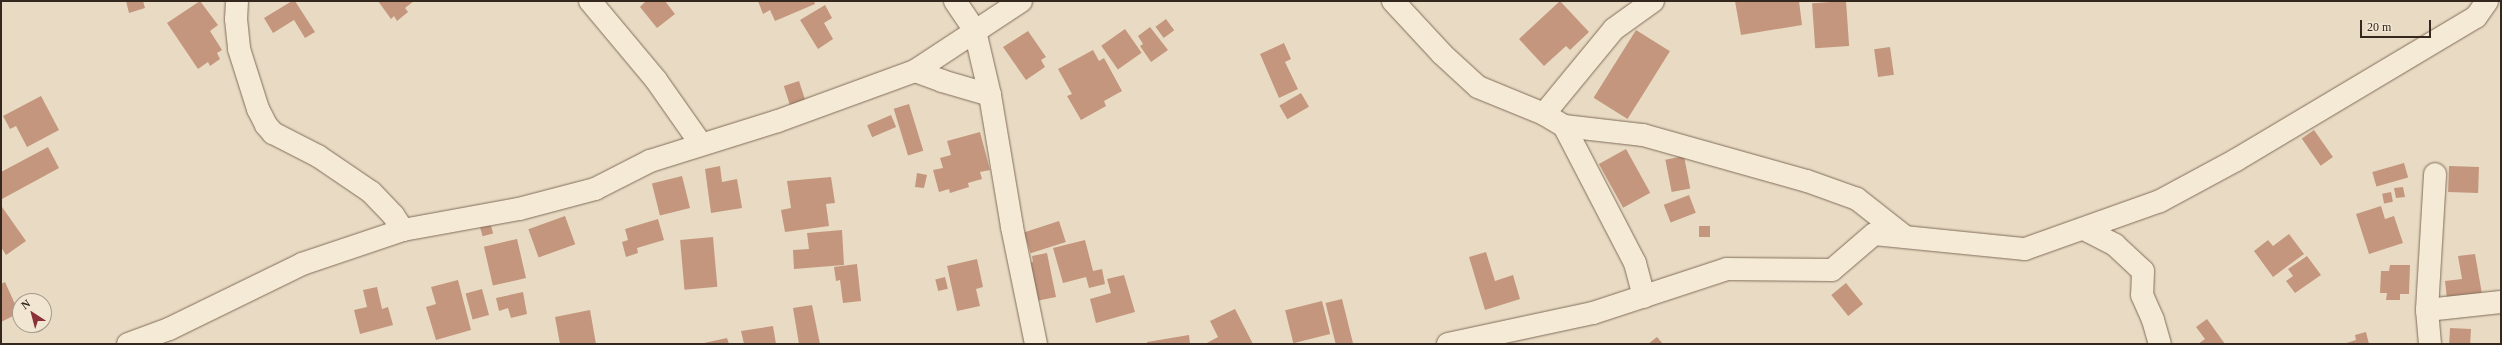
<!DOCTYPE html>
<html>
<head>
<meta charset="utf-8">
<style>
  body { margin:0 }
  #map { position:relative; width:2502px; height:345px; overflow:hidden; background:#e9dbc3; font-family:Georgia,serif }
  div>[style] { position:absolute }
  [style*='--x'] { left:calc(var(--x)*1px); top:calc(var(--y)*1px); width:calc(var(--w)*1px); rotate:calc(var(--a)*1deg) }
  .building>* { inset:0; background:#c3967d; transform-origin:0 0 }
  .roads { filter:drop-shadow(0 0 1px #816d5c) drop-shadow(0 0 1px #816d5c) }
  .minor>* { height:22px; margin:-11px; padding:0 11px; transform-origin:11px; border-radius:11px; background:#f5ead5 }
  span { translate:-50% -50%; white-space:nowrap; text-align:center; line-height:1.15; -webkit-text-stroke:4px #f1e6d2; paint-order:stroke }
  .frame { position:absolute; inset:0; border:2px solid #33271e; pointer-events:none }
  .north { position:absolute; left:12px; top:293px; width:40px; height:40px; box-sizing:border-box; background:#f1e6d2; border:1px solid #a59a8a; border-radius:50%; rotate:324deg; font-size:11px; font-weight:700; line-height:16px; text-align:center; color:#33271e }
  .north::after { content:''; display:block; margin:auto; width:14px; height:18px; background:#8a3238; clip-path:polygon(50% 0,100% 100%,50% 72%,0 100%) }
  .scale { position:absolute; left:2360px; top:20px; width:71px; height:18px; box-sizing:border-box; border:2px solid #33271e; border-top:0; padding-left:5px; font-size:12px; line-height:14px; white-space:nowrap; color:#33271e; -webkit-text-stroke:3px #f1e6d2; paint-order:stroke }
</style>
</head>
<body>
<div id="map">
  <div class="building">
    <i style="clip-path:polygon(126px 1px,143px 1px,145px 8px,129px 13px)"></i>
    <i style="clip-path:polygon(200px 1px,218px 25px,210px 31px,222px 50px,217px 53px,220px 59px,210px 66px,208px 62px,198px 69px,167px 23px)"></i>
    <i style="clip-path:polygon(292px 1px,295px 1px,315px 32px,305px 38px,294px 20px,273px 33px,264px 18px)"></i>
    <i style="clip-path:polygon(378px 1px,414px 1px,405px 8px,408px 12px,397px 21px,394px 16px,391px 19px)"></i>
    <i style="clip-path:polygon(646px 1px,665px 1px,675px 14px,657px 28px,640px 7px)"></i>
    <i style="clip-path:polygon(758px 1px,814px 1px,815px 4px,775px 21px,770px 10px,763px 14px)"></i>
    <i style="clip-path:polygon(1560px 1px,1589px 32px,1570px 50px,1566px 46px,1544px 66px,1519px 39px)"></i>
    <i style="clip-path:polygon(1735px 1px,1799px 1px,1802px 25px,1741px 35px)"></i>
    <i style="left:1846px;top:1px;width:45px;height:34px;rotate:86deg"></i>
    <i style="clip-path:polygon(825px 5px,832px 18px,824px 23px,833px 39px,818px 49px,800px 20px)"></i>
    <i style="left:1166px;top:19px;width:14px;height:13px;rotate:54deg"></i>
    <i style="clip-path:polygon(1150px 27px,1168px 50px,1151px 62px,1140px 46px,1143px 44px,1138px 36px)"></i>
    <i style="left:1125px;top:29px;width:29px;height:29px;rotate:55deg"></i>
    <i style="left:1636px;top:30px;width:40px;height:80px;rotate:32deg"></i>
    <i style="clip-path:polygon(1028px 31px,1046px 57px,1041px 60px,1045px 67px,1026px 80px,1003px 47px)"></i>
    <i style="clip-path:polygon(1284px 43px,1291px 59px,1285px 62px,1298px 89px,1279px 98px,1260px 54px)"></i>
    <i style="left:1890px;top:47px;width:28px;height:16px;rotate:82deg"></i>
    <i style="clip-path:polygon(1093px 50px,1099px 61px,1104px 58px,1122px 91px,1104px 101px,1106px 106px,1081px 120px,1067px 96px,1072px 94px,1058px 69px)"></i>
    <i style="left:799px;top:81px;width:20px;height:16px;rotate:72deg"></i>
    <i style="left:1301px;top:93px;width:16px;height:25px;rotate:60deg"></i>
    <i style="clip-path:polygon(41px 96px,59px 130px,27px 147px,16px 126px,10px 129px,3px 116px)"></i>
    <i style="left:909px;top:104px;width:49px;height:16px;rotate:73deg"></i>
    <i style="left:891px;top:115px;width:13px;height:26px;rotate:67deg"></i>
    <i style="left:2314px;top:130px;width:33px;height:15px;rotate:55deg"></i>
    <i style="clip-path:polygon(980px 132px,990px 170px,980px 172px,982px 179px,968px 183px,969px 187px,950px 193px,949px 189px,939px 192px,933px 170px,943px 168px,940px 158px,951px 155px,947px 141px)"></i>
    <i style="clip-path:polygon(48px 147px,59px 168px,2px 199px,1px 172px)"></i>
    <i style="left:1626px;top:149px;width:50px;height:31px;rotate:61deg"></i>
    <i style="left:1684px;top:156px;width:33px;height:19px;rotate:79deg"></i>
    <i style="left:2404px;top:163px;width:15px;height:33px;rotate:74deg"></i>
    <i style="clip-path:polygon(720px 166px,722px 182px,737px 179px,742px 208px,711px 213px,705px 169px)"></i>
    <i style="left:2449px;top:166px;width:30px;height:26px;rotate:2deg"></i>
    <i style="clip-path:polygon(917px 173px,927px 175px,924px 188px,915px 187px)"></i>
    <i style="left:682px;top:176px;width:33px;height:31px;rotate:76deg"></i>
    <i style="clip-path:polygon(831px 177px,835px 203px,826px 204px,829px 226px,785px 232px,781px 210px,791px 208px,787px 181px)"></i>
    <i style="clip-path:polygon(2403px 187px,2405px 197px,2396px 198px,2394px 188px)"></i>
    <i style="left:2391px;top:192px;width:10px;height:9px;rotate:79deg"></i>
    <i style="left:1689px;top:195px;width:19px;height:27px;rotate:69deg"></i>
    <i style="clip-path:polygon(2381px 206px,2385px 219px,2394px 216px,2403px 243px,2369px 254px,2356px 214px)"></i>
    <i style="clip-path:polygon(2px 207px,26px 241px,6px 255px,1px 247px)"></i>
    <i style="left:565px;top:216px;width:30px;height:39px;rotate:70deg"></i>
    <i style="left:489px;top:218px;width:16px;height:11px;rotate:75deg"></i>
    <i style="clip-path:polygon(658px 219px,664px 240px,637px 248px,638px 253px,626px 257px,622px 242px,628px 240px,625px 229px)"></i>
    <i style="left:1059px;top:221px;width:22px;height:37px;rotate:72deg"></i>
    <i style="left:1699px;top:226px;width:11px;height:11px"></i>
    <i style="clip-path:polygon(842px 230px,844px 265px,794px 269px,793px 250px,809px 249px,807px 233px)"></i>
    <i style="clip-path:polygon(2289px 234px,2304px 254px,2273px 277px,2254px 251px,2268px 240px,2273px 246px)"></i>
    <i style="left:713px;top:237px;width:50px;height:33px;rotate:85deg"></i>
    <i style="left:517px;top:239px;width:40px;height:34px;rotate:77deg"></i>
    <i style="clip-path:polygon(1085px 240px,1093px 271px,1102px 269px,1105px 284px,1089px 288px,1086px 277px,1063px 283px,1053px 248px)"></i>
    <i style="clip-path:polygon(1486px 252px,1495px 281px,1513px 275px,1520px 299px,1485px 310px,1469px 257px)"></i>
    <i style="clip-path:polygon(1047px 253px,1056px 297px,1036px 301px,1028px 263px,1033px 262px,1032px 256px)"></i>
    <i style="clip-path:polygon(2475px 254px,2482px 294px,2447px 299px,2445px 281px,2462px 279px,2458px 256px)"></i>
    <i style="clip-path:polygon(2307px 256px,2321px 275px,2295px 293px,2286px 281px,2293px 276px,2288px 269px)"></i>
    <i style="clip-path:polygon(977px 259px,983px 287px,976px 289px,980px 306px,957px 311px,947px 266px)"></i>
    <i style="clip-path:polygon(857px 264px,861px 301px,843px 303px,840px 280px,836px 281px,834px 267px)"></i>
    <i style="clip-path:polygon(2390px 265px,2410px 265px,2409px 294px,2400px 294px,2400px 300px,2386px 300px,2387px 293px,2380px 293px,2381px 271px,2389px 271px)"></i>
    <i style="clip-path:polygon(1124px 275px,1135px 312px,1096px 323px,1090px 299px,1111px 293px,1107px 279px)"></i>
    <i style="left:945px;top:277px;width:12px;height:10px;rotate:76deg"></i>
    <i style="clip-path:polygon(458px 280px,471px 330px,436px 340px,426px 307px,436px 304px,431px 287px)"></i>
    <i style="clip-path:polygon(5px 282px,19px 313px,1px 322px,1px 284px)"></i>
    <i style="left:1846px;top:283px;width:27px;height:19px;rotate:51deg"></i>
    <i style="clip-path:polygon(377px 287px,382px 309px,388px 307px,393px 325px,360px 334px,354px 310px,367px 307px,363px 290px)"></i>
    <i style="left:482px;top:289px;width:27px;height:17px;rotate:75deg"></i>
    <i style="clip-path:polygon(523px 292px,527px 314px,511px 318px,508px 308px,499px 311px,496px 298px)"></i>
    <i style="left:1342px;top:299px;width:46px;height:17px;rotate:76deg"></i>
    <i style="left:1322px;top:301px;width:34px;height:38px;rotate:76deg"></i>
    <i style="clip-path:polygon(812px 305px,820px 344px,799px 344px,793px 308px)"></i>
    <i style="clip-path:polygon(1235px 309px,1253px 344px,1205px 344px,1218px 337px,1210px 321px)"></i>
    <i style="clip-path:polygon(590px 310px,596px 344px,560px 344px,555px 317px)"></i>
    <i style="clip-path:polygon(2207px 319px,2225px 344px,2198px 344px,2205px 339px,2196px 327px)"></i>
    <i style="clip-path:polygon(773px 326px,776px 344px,744px 344px,741px 331px)"></i>
    <i style="left:2450px;top:328px;width:21px;height:16px;rotate:3deg"></i>
    <i style="clip-path:polygon(2366px 332px,2369px 344px,2343px 344px,2356px 340px,2355px 335px)"></i>
    <i style="clip-path:polygon(1189px 335px,1190px 344px,1147px 344px,1147px 342px)"></i>
    <i style="clip-path:polygon(1657px 337px,1663px 344px,1648px 344px)"></i>
    <i style="clip-path:polygon(727px 338px,729px 344px,704px 344px,704px 343px)"></i>
  </div>
  <div class="roads">
    <div class="minor">
      <i style="--x:237;--y:1;--w:18;--a:93"></i>
      <i style="--x:236;--y:19;--w:30;--a:84"></i>
      <i style="--x:239;--y:49;--w:63;--a:72.4"></i>
      <i style="--x:258;--y:109;--w:18;--a:63"></i>
      <i style="--x:266;--y:125;--w:11;--a:49"></i>
      <i style="--x:273;--y:133;--w:51;--a:27.1"></i>
      <i style="--x:318;--y:156;--w:64;--a:34.2"></i>
      <i style="--x:371;--y:192;--w:32;--a:46"></i>
      <i style="--x:393;--y:215;--w:18;--a:56"></i>
      <i style="--x:590;--y:1;--w:103;--a:50.1"></i>
      <i style="--x:656;--y:80;--w:78;--a:54.9"></i>
      <i style="--x:955;--y:1;--w:36;--a:56"></i>
      <i style="--x:975;--y:31;--w:66;--a:76.8"></i>
      <i style="--x:990;--y:95;--w:134;--a:80.5"></i>
      <i style="--x:1012;--y:227;--w:119;--a:78.4"></i>
      <i style="--x:1393;--y:1;--w:72;--a:47.2"></i>
      <i style="--x:1442;--y:54;--w:49;--a:42.5"></i>
      <i style="--x:1478;--y:87;--w:71;--a:22.2"></i>
      <i style="--x:1544;--y:114;--w:23;--a:31"></i>
      <i style="--x:1564;--y:126;--w:80;--a:6.5"></i>
      <i style="--x:1643;--y:135;--w:170;--a:15.7"></i>
      <i style="--x:1807;--y:181;--w:53;--a:19.8"></i>
      <i style="--x:1857;--y:199;--w:60;--a:38.2"></i>
      <i style="--x:915;--y:71;--w:29;--a:20"></i>
      <i style="--x:942;--y:81;--w:50;--a:16.3"></i>
      <i style="--x:1544;--y:114;--w:110;--a:-50.5"></i>
      <i style="--x:1614;--y:29;--w:48;--a:-35.7"></i>
      <i style="--x:1564;--y:126;--w:154;--a:62.6"></i>
      <i style="--x:1635;--y:263;--w:35;--a:75"></i>
      <i style="--x:2084;--y:229;--w:35;--a:27"></i>
      <i style="--x:2115;--y:245;--w:38;--a:43"></i>
      <i style="--x:2143;--y:271;--w:24;--a:92"></i>
      <i style="--x:2142;--y:295;--w:27;--a:66"></i>
      <i style="--x:2153;--y:320;--w:25;--a:74"></i>
      <i style="--x:2427;--y:310;--w:74;--a:-6.2"></i>
      <i style="--x:128;--y:344;--w:44;--a:-20.1"></i>
      <i style="--x:169;--y:329;--w:148;--a:-26"></i>
      <i style="--x:302;--y:264;--w:107;--a:-18.6"></i>
      <i style="--x:403;--y:230;--w:118;--a:-10.3"></i>
      <i style="--x:519;--y:209;--w:79;--a:-14.7"></i>
      <i style="--x:595;--y:189;--w:62;--a:-27"></i>
      <i style="--x:650;--y:161;--w:134;--a:-17.4"></i>
      <i style="--x:778;--y:121;--w:146;--a:-20.1"></i>
      <i style="--x:915;--y:71;--w:127;--a:-33.4"></i>
      <i style="--x:1448;--y:344;--w:148;--a:-12.1"></i>
      <i style="--x:1593;--y:313;--w:141;--a:-18.2"></i>
      <i style="--x:1727;--y:269;--w:105;--a:0.5"></i>
      <i style="--x:1832;--y:270;--w:55;--a:-40.6"></i>
      <i style="--x:1874;--y:234;--w:152;--a:5.7"></i>
      <i style="--x:2025;--y:249;--w:143;--a:-19.6"></i>
      <i style="--x:2160;--y:201;--w:86;--a:-28.3"></i>
      <i style="--x:2236;--y:160;--w:279;--a:-30.8"></i>
      <i style="--x:2476;--y:17;--w:19;--a:-55"></i>
      <i style="--x:2430;--y:344;--w:34;--a:-95"></i>
      <i style="--x:2427;--y:310;--w:136;--a:-86.6"></i>
    </div>
  </div>
  <div class="frame"></div>
  <div class="north">N</div>
  <div class="scale">20 m</div>
</div>
</body>
</html>
